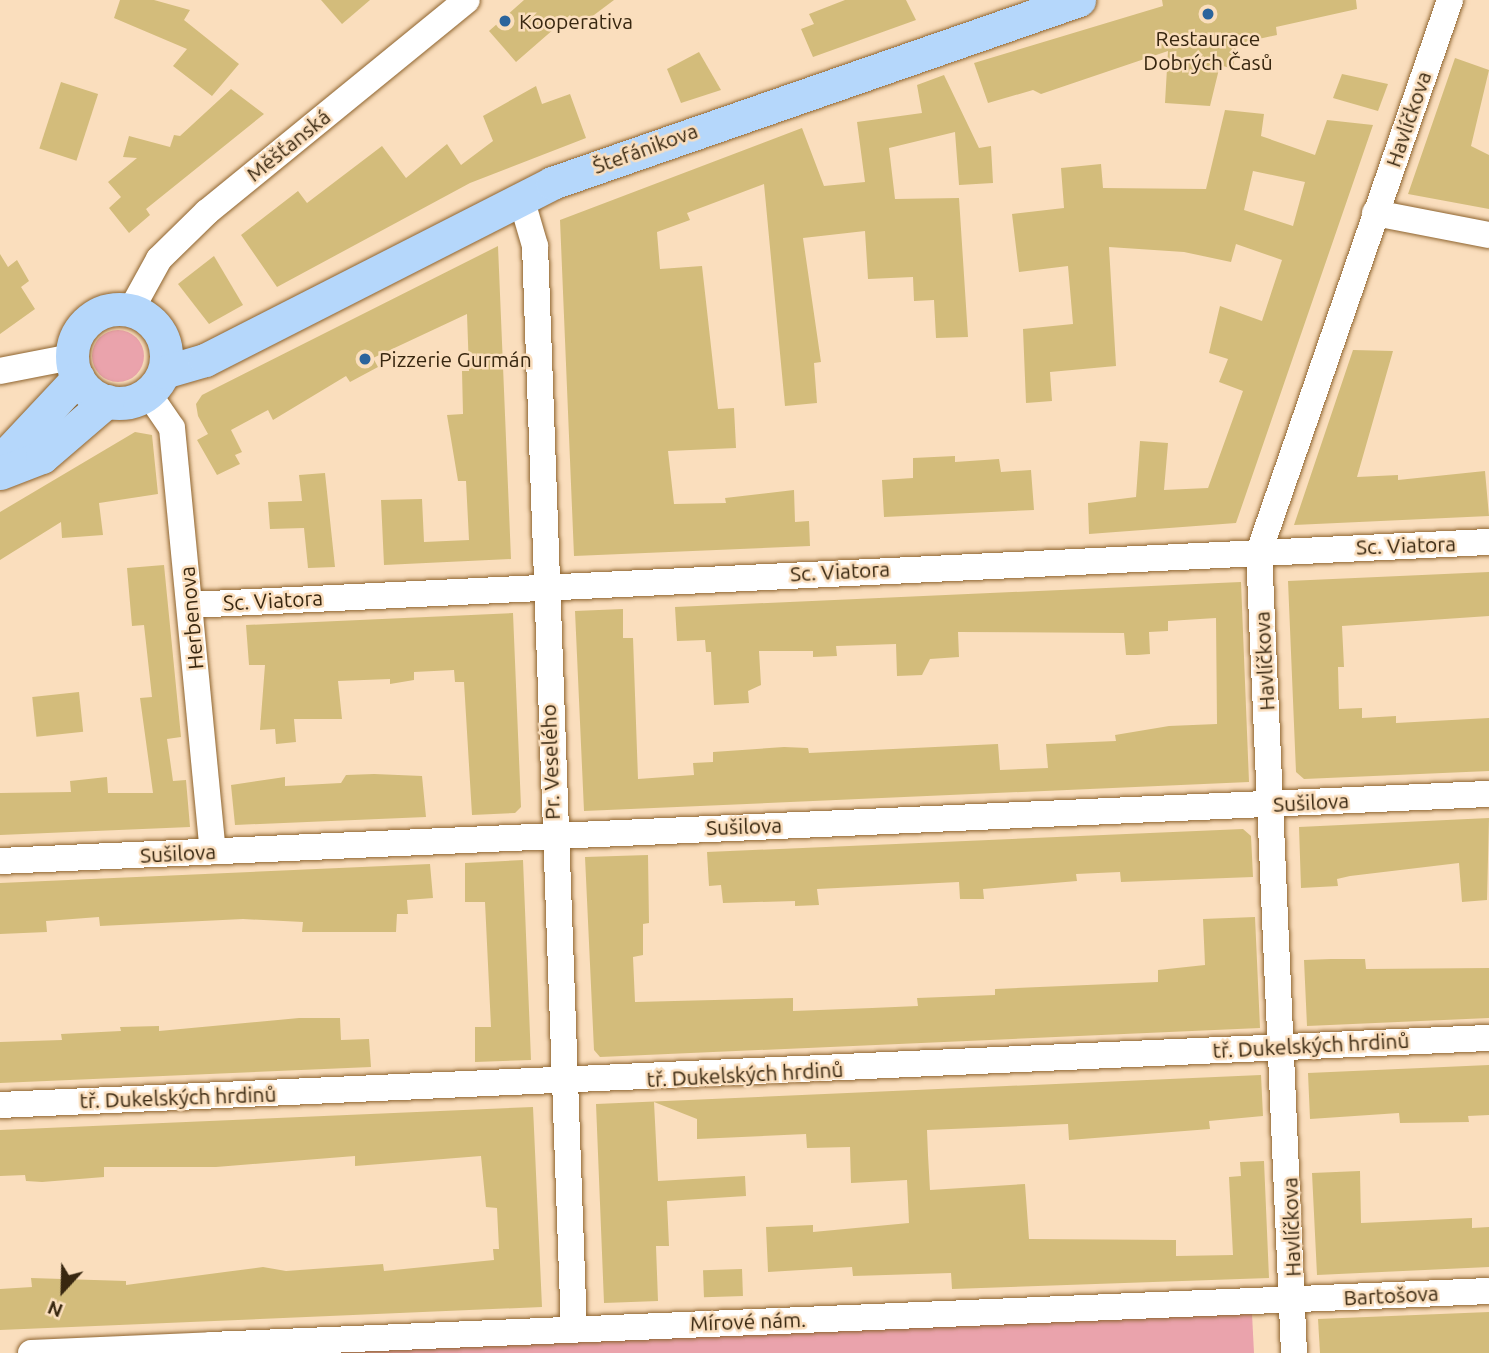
<!DOCTYPE html>
<html>
<head>
<meta charset="utf-8">
<style>
  body { margin:0 }
  #map { position:relative; width:1489px; height:1353px; overflow:hidden; background:#fadebd; font-family:Ubuntu,sans-serif }
  div>[style] { position:absolute }
  [style*='--x'] { left:calc(var(--x)*1px); top:calc(var(--y)*1px); width:calc(var(--w)*1px); rotate:calc(var(--a)*1deg) }
  .green>* { inset:0; background:#eaa3ac }
  .round { border-radius:50% }
  .building>* { inset:0; background:#d3bc7b; transform-origin:0 0 }
  .roads { filter:drop-shadow(0 0 2px #8e642f) drop-shadow(0 0 2px #8e642f) }
  .minor>* { height:26px; margin:-13px; padding:0 13px; transform-origin:13px; border-radius:13px; background:#fff }
  .major>* { height:33px; margin:-16.5px; padding:0 16.5px; transform-origin:16.5px; border-radius:16.5px; background:#b5d7fb }
  .major>.ring { margin:-16.5px; padding:0; box-sizing:content-box; background:none; border:33px solid #b5d7fb; border-radius:50% }
  .dots>* { width:19px; height:19px; translate:-50% -50%; box-sizing:border-box; border:4px solid #fadebd; border-radius:50% }
  span { translate:-50% -50%; white-space:nowrap; text-align:center; line-height:1.15; -webkit-text-stroke:5px #fadebd; paint-order:stroke }
  .poi-label { font-size:21px; color:#382710 }
  .left { translate:0 -50%; text-align:left }
  .street-label { font-size:21px; color:#382710 }
  .north { position:absolute; left:28px; top:1255px; width:70px; height:70px; -webkit-text-stroke:5px #fadebd; paint-order:stroke; rotate:202deg; font-size:19px; font-weight:700; line-height:28px; text-align:center; color:#382710 }
  .north::after { content:''; display:block; margin:auto; width:24px; height:32px; background:#382710; clip-path:polygon(50% 0,100% 100%,50% 72%,0 100%) }
</style>
</head>
<body>
<div id="map">
  <div class="green">
    <i class="round" style="left:92px;top:330px;width:52px;height:52px"></i>
    <i style="clip-path:polygon(1252px 1314px,1254px 1353px,294px 1353px)"></i>
  </div>
  <div class="building">
    <i style="clip-path:polygon(120px 0,154px 0,190px 10px,184px 20px,239px 64px,212px 96px,173px 66px,187px 49px,114px 18px)"></i>
    <i style="clip-path:polygon(321px 0,370px 0,342px 24px)"></i>
    <i style="clip-path:polygon(524px 0,614px 0,578px 27px,570px 15px,516px 62px,489px 31px)"></i>
    <i style="clip-path:polygon(845px 0,906px 0,916px 20px,813px 57px,801px 29px,814px 24px,809px 14px)"></i>
    <i style="clip-path:polygon(1162px 0,1356px 0,1357px 9px,1276px 27px,1277px 35px,1236px 44px,1233px 69px,1220px 65px,1210px 106px,1165px 103px,1168px 51px,1041px 94px,1033px 90px,988px 103px,974px 63px,1163px 6px)"></i>
    <i style="clip-path:polygon(699px 52px,721px 90px,681px 103px,667px 69px)"></i>
    <i style="clip-path:polygon(1455px 58px,1489px 70px,1471px 146px,1489px 155px,1489px 209px,1408px 194px)"></i>
    <i style="clip-path:polygon(1342px 74px,1388px 84px,1378px 111px,1333px 98px)"></i>
    <i style="clip-path:polygon(944px 75px,979px 148px,991px 146px,993px 183px,959px 185px,955px 132px,889px 148px,895px 199px,959px 198px,968px 337px,936px 338px,934px 300px,914px 301px,913px 277px,868px 279px,865px 231px,803px 238px,821px 362px,814px 363px,817px 403px,785px 406px,764px 184px,687px 213px,690px 220px,657px 232px,660px 269px,702px 266px,718px 409px,734px 408px,736px 448px,668px 451px,674px 504px,726px 503px,725px 498px,794px 490px,795px 522px,809px 521px,810px 546px,574px 556px,560px 220px,802px 128px,824px 186px,865px 182px,857px 122px,922px 113px,917px 85px)"></i>
    <i style="left:61px;top:82px;width:39px;height:70px;rotate:18deg"></i>
    <i style="clip-path:polygon(536px 86px,542px 104px,570px 94px,586px 138px,470px 183px,277px 287px,241px 235px,298px 191px,307px 203px,382px 146px,406px 178px,447px 144px,461px 165px,493px 141px,483px 116px)"></i>
    <i style="clip-path:polygon(231px 89px,264px 114px,146px 209px,150px 215px,129px 233px,109px 208px,121px 197px,108px 182px,137px 158px,123px 157px,129px 136px,170px 147px,174px 135px,180px 136px)"></i>
    <i style="clip-path:polygon(evenodd,1225px 110px,1264px 114px,1261px 136px,1315px 155px,1327px 120px,1373px 125px,1236px 523px,1089px 534px,1088px 503px,1136px 497px,1140px 441px,1168px 443px,1164px 490px,1208px 488px,1243px 391px,1219px 382px,1228px 359px,1209px 353px,1220px 306px,1262px 321px,1282px 260px,1236px 244px,1231px 262px,1184px 252px,1109px 247px,1116px 366px,1050px 372px,1052px 401px,1026px 403px,1023px 329px,1073px 324px,1068px 266px,1019px 272px,1012px 214px,1064px 208px,1061px 168px,1101px 164px,1103px 188px,1206px 189px,1225px 110px,1253px 171px,1305px 182px,1293px 226px,1244px 210px,1253px 171px)"></i>
    <i style="clip-path:polygon(498px 246px,511px 559px,384px 565px,381px 500px,422px 499px,424px 542px,469px 540px,466px 481px,458px 481px,447px 415px,463px 414px,462px 371px,469px 371px,467px 314px,373px 358px,378px 367px,350px 382px,346px 376px,273px 420px,268px 410px,231px 430px,242px 452px,235px 455px,240px 464px,217px 475px,197px 440px,208px 434px,198px 416px,196px 404px,202px 395px)"></i>
    <i style="clip-path:polygon(0 254px,8px 267px,17px 260px,29px 281px,21px 287px,35px 309px,0 334px)"></i>
    <i style="clip-path:polygon(214px 256px,243px 305px,209px 324px,178px 284px)"></i>
    <i style="clip-path:polygon(1353px 350px,1393px 351px,1357px 477px,1398px 475px,1398px 480px,1485px 471px,1489px 516px,1294px 525px)"></i>
    <i style="clip-path:polygon(135px 432px,152px 435px,158px 494px,99px 503px,103px 535px,62px 538px,61px 522px,0 560px,0 512px)"></i>
    <i style="clip-path:polygon(955px 456px,955px 462px,999px 459px,1001px 472px,1031px 470px,1034px 510px,884px 517px,882px 480px,913px 478px,913px 458px)"></i>
    <i style="clip-path:polygon(325px 473px,335px 567px,308px 568px,304px 528px,270px 529px,268px 502px,302px 501px,299px 475px)"></i>
    <i style="clip-path:polygon(164px 565px,181px 737px,167px 739px,173px 781px,186px 780px,190px 827px,0 835px,0 793px,71px 792px,70px 781px,107px 777px,108px 793px,153px 793px,140px 698px,152px 697px,144px 625px,132px 626px,127px 568px)"></i>
    <i style="clip-path:polygon(1489px 572px,1489px 616px,1342px 626px,1344px 667px,1338px 667px,1339px 709px,1362px 708px,1362px 718px,1396px 716px,1396px 723px,1489px 718px,1489px 771px,1304px 779px,1296px 772px,1288px 581px)"></i>
    <i style="clip-path:polygon(1241px 582px,1249px 782px,584px 811px,575px 611px,623px 609px,623px 638px,633px 638px,638px 779px,694px 775px,693px 763px,713px 762px,713px 752px,784px 747px,808px 748px,809px 753px,998px 744px,1000px 770px,1048px 768px,1046px 744px,1116px 741px,1115px 735px,1169px 726px,1217px 724px,1216px 618px,1168px 621px,1168px 631px,1149px 632px,1150px 654px,1137px 655px,1126px 655px,1124px 633px,958px 632px,959px 657px,930px 659px,922px 675px,897px 676px,896px 644px,836px 646px,837px 656px,813px 657px,813px 651px,759px 651px,761px 685px,748px 691px,749px 703px,714px 705px,711px 652px,706px 652px,705px 640px,677px 641px,675px 607px)"></i>
    <i style="clip-path:polygon(513px 613px,521px 807px,515px 813px,472px 815px,464px 682px,455px 682px,454px 670px,414px 672px,414px 680px,390px 684px,390px 679px,338px 681px,342px 719px,294px 719px,296px 742px,276px 744px,275px 729px,260px 730px,265px 665px,249px 665px,246px 625px)"></i>
    <i style="left:79px;top:692px;width:40px;height:47px;rotate:84deg"></i>
    <i style="clip-path:polygon(374px 774px,422px 776px,426px 817px,235px 825px,231px 785px,285px 777px,285px 786px,341px 783px,346px 775px)"></i>
    <i style="clip-path:polygon(1489px 818px,1487px 900px,1462px 902px,1459px 863px,1350px 876px,1337px 879px,1338px 886px,1301px 888px,1299px 827px)"></i>
    <i style="clip-path:polygon(1243px 829px,1251px 836px,1253px 877px,1121px 882px,1120px 872px,1076px 874px,1077px 881px,983px 889px,984px 899px,960px 899px,959px 882px,817px 889px,819px 905px,795px 906px,795px 901px,723px 903px,721px 885px,709px 886px,707px 852px)"></i>
    <i style="clip-path:polygon(648px 855px,649px 923px,643px 924px,643px 955px,633px 957px,635px 1002px,793px 998px,793px 1011px,872px 1008px,918px 1006px,917px 998px,995px 995px,995px 989px,1158px 982px,1158px 970px,1205px 965px,1203px 919px,1255px 917px,1260px 1028px,600px 1057px,594px 1050px,585px 857px)"></i>
    <i style="clip-path:polygon(523px 860px,531px 1060px,475px 1062px,475px 1027px,491px 1027px,485px 902px,465px 902px,465px 863px)"></i>
    <i style="clip-path:polygon(430px 864px,433px 898px,407px 900px,408px 914px,397px 914px,396px 932px,302px 932px,303px 922px,243px 919px,100px 926px,99px 917px,46px 921px,47px 932px,0 934px,0 883px)"></i>
    <i style="clip-path:polygon(1331px 959px,1365px 959px,1366px 969px,1489px 968px,1489px 1018px,1307px 1026px,1304px 960px)"></i>
    <i style="clip-path:polygon(299px 1018px,340px 1018px,341px 1040px,369px 1039px,371px 1067px,0 1083px,0 1042px,62px 1040px,61px 1034px,121px 1031px,120px 1027px,159px 1026px,159px 1031px)"></i>
    <i style="clip-path:polygon(1489px 1065px,1489px 1115px,1468px 1116px,1469px 1122px,1400px 1123px,1399px 1113px,1310px 1119px,1308px 1073px)"></i>
    <i style="clip-path:polygon(1261px 1075px,1263px 1116px,1209px 1121px,1210px 1129px,1069px 1140px,1068px 1124px,927px 1130px,928px 1155px,930px 1190px,1025px 1184px,1029px 1239px,1176px 1240px,1176px 1256px,1233px 1255px,1229px 1177px,1241px 1176px,1240px 1162px,1264px 1161px,1269px 1278px,952px 1289px,951px 1273px,853px 1276px,852px 1267px,768px 1272px,766px 1227px,813px 1225px,813px 1232px,909px 1223px,907px 1180px,851px 1183px,850px 1147px,807px 1148px,806px 1134px,697px 1139px,697px 1119px,654px 1102px,658px 1181px,745px 1176px,746px 1196px,667px 1201px,669px 1246px,656px 1246px,658px 1301px,604px 1303px,596px 1104px)"></i>
    <i style="clip-path:polygon(533px 1107px,542px 1307px,0 1330px,0 1289px,32px 1287px,31px 1278px,126px 1281px,126px 1285px,263px 1267px,286px 1271px,383px 1264px,384px 1271px,494px 1260px,493px 1249px,499px 1249px,497px 1208px,486px 1207px,481px 1156px,355px 1166px,355px 1156px,216px 1167px,104px 1167px,104px 1177px,42px 1182px,26px 1181px,25px 1175px,0 1176px,0 1130px)"></i>
    <i style="clip-path:polygon(1360px 1171px,1361px 1223px,1472px 1218px,1472px 1228px,1489px 1227px,1489px 1267px,1317px 1275px,1312px 1173px)"></i>
    <i style="left:742px;top:1269px;width:27px;height:39px;rotate:88deg"></i>
    <i style="clip-path:polygon(1489px 1312px,1489px 1353px,1320px 1353px,1318px 1319px)"></i>
  </div>
  <div class="roads">
    <div class="minor">
      <i style="--x:521;--y:198;--w:50;--a:73.7"></i>
      <i style="--x:535;--y:246;--w:1083;--a:87.94"></i>
      <i style="--x:1375;--y:213;--w:116;--a:10.9"></i>
      <i style="--x:131;--y:310;--w:58;--a:-61.2"></i>
      <i style="--x:159;--y:259;--w:67;--a:-44.4"></i>
      <i style="--x:207;--y:212;--w:335;--a:-39.2"></i>
      <i style="--x:0;--y:371;--w:73;--a:-11"></i>
      <i style="--x:148;--y:393;--w:42;--a:55.6"></i>
      <i style="--x:172;--y:428;--w:425;--a:84.5"></i>
      <i style="--x:190;--y:605;--w:1301;--a:-2.78"></i>
      <i style="--x:0;--y:861;--w:1491;--a:-2.58"></i>
      <i style="--x:0;--y:1105;--w:1491;--a:-2.58"></i>
      <i style="--x:31;--y:1353;--w:180;--a:-2.5"></i>
      <i style="--x:212;--y:1353;--w:8;--a:-97"></i>
      <i style="--x:211;--y:1345;--w:1279;--a:-2.42"></i>
      <i style="--x:1294;--y:1353;--w:802;--a:-92.5"></i>
      <i style="--x:1259;--y:552;--w:584;--a:-70.91"></i>
    </div>
    <div class="major">
      <i class="ring" style="left:72px;top:309px;width:61px;height:61px"></i>
      <i style="--x:164;--y:372;--w:43;--a:-16.3"></i>
      <i style="--x:205;--y:360;--w:390;--a:-27"></i>
      <i style="--x:552;--y:183;--w:558;--a:-19.15"></i>
      <i style="--x:0;--y:461;--w:114;--a:-46.8"></i>
      <i style="--x:0;--y:473;--w:45;--a:-20.9"></i>
      <i style="--x:42;--y:457;--w:86;--a:-40.7"></i>
    </div>
  </div>
  <div class="dots">
    <i style="left:1208px;top:14px;background:#2b649c"></i>
    <i style="left:505px;top:21px;background:#2b649c"></i>
    <i style="left:365px;top:359px;background:#2b649c"></i>
  </div>
  <div class="poi-label">
    <span class="left" style="left:519px;top:21px">Kooperativa</span>
    <span style="left:1208px;top:50px">Restaurace<br>Dobrých Časů</span>
    <span class="left" style="left:379px;top:359px">Pizzerie Gurmán</span>
  </div>
  <div class="street-label">
    <span style="left:1408px;top:119px;rotate:-71deg">Havlíčkova</span>
    <span style="left:288px;top:145px;rotate:-39deg">Měšťanská</span>
    <span style="left:645px;top:148px;rotate:-20deg">Štefánikova</span>
    <span style="left:1406px;top:545px;rotate:-2deg">Sc. Viatora</span>
    <span style="left:840px;top:571px;rotate:-3deg">Sc. Viatora</span>
    <span style="left:273px;top:600px;rotate:-3deg">Sc. Viatora</span>
    <span style="left:191px;top:618px;rotate:-95deg">Herbenova</span>
    <span style="left:1264px;top:661px;rotate:-93deg">Havlíčkova</span>
    <span style="left:550px;top:762px;rotate:-92deg">Pr. Veselého</span>
    <span style="left:1311px;top:802px;rotate:-3deg">Sušilova</span>
    <span style="left:744px;top:826px;rotate:-2deg">Sušilova</span>
    <span style="left:178px;top:853px;rotate:-3deg">Sušilova</span>
    <span style="left:1311px;top:1045px;rotate:-3deg">tř. Dukelských hrdinů</span>
    <span style="left:745px;top:1074px;rotate:-3deg">tř. Dukelských hrdinů</span>
    <span style="left:178px;top:1097px;rotate:-2deg">tř. Dukelských hrdinů</span>
    <span style="left:1291px;top:1227px;rotate:-92deg">Havlíčkova</span>
    <span style="left:1391px;top:1295px;rotate:-3deg">Bartošova</span>
    <span style="left:748px;top:1321px;rotate:-2deg">Mírové nám.</span>
  </div>
  <div class="north">N</div>
</div>
</body>
</html>
